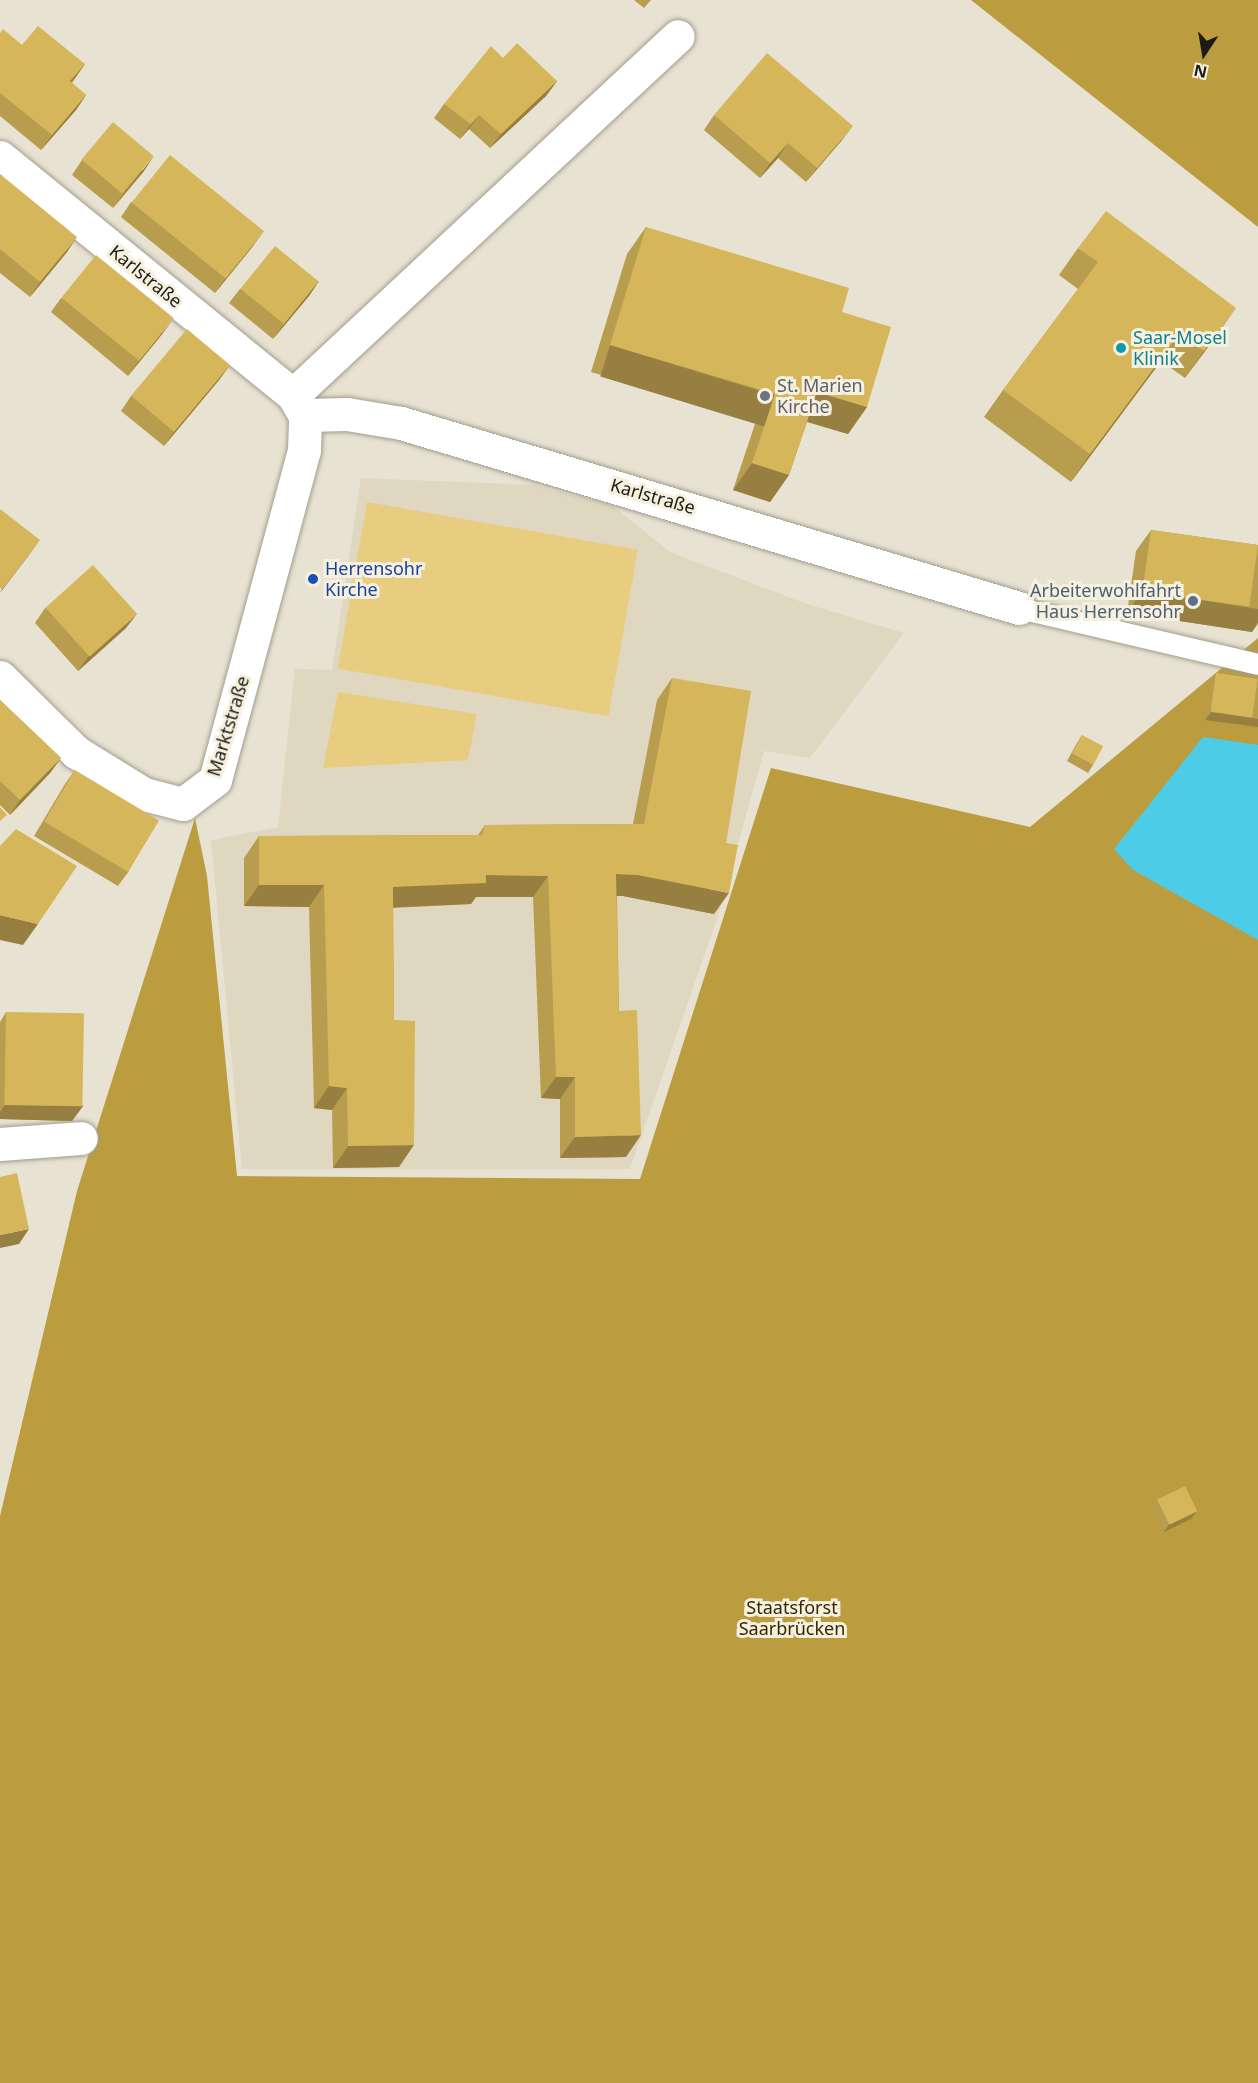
<!DOCTYPE html>
<html>
<head>
<meta charset="utf-8">
<style>
  body { margin:0 }
  #map { position:relative; width:1258px; height:2083px; overflow:hidden; background:#e8e2d2; font-family:"Noto Sans",sans-serif }
  div>[style] { position:absolute }
  [style*='--x'] { left:calc(var(--x)*1px); top:calc(var(--y)*1px); width:calc(var(--w)*1px); rotate:calc(var(--a)*1deg) }
  .built>* { inset:0; background:#e0d7c0 }
  .green>* { inset:0; background:#e8cc80; transform-origin:0 0 }
  .forest>* { inset:0; background:#bb9c3f }
  .water>* { inset:0; background:#4dcce8 }
  .roads { filter:drop-shadow(0 0 2px #a39d8e) drop-shadow(0 0 2px #a39d8e) }
  .lane>* { height:21px; margin:-10.5px; padding:0 10.5px; transform-origin:10.5px; border-radius:10.5px; background:#fff }
  .street>* { height:33px; margin:-16.5px; padding:0 16.5px; transform-origin:16.5px; border-radius:16.5px; background:#fff }
  .wall>* { inset:0; background:#b89d4e }
  .shaded-wall>* { inset:0; background:#967f40; transform-origin:0 0 }
  .building>* { inset:0; background:#d6b65b; transform-origin:0 0 }
  .dots>* { width:16px; height:16px; translate:-50% -50%; box-sizing:border-box; border:3px solid #f6f0df; border-radius:50% }
  span { translate:-50% -50%; white-space:nowrap; text-align:center; line-height:1.15; -webkit-text-stroke:6px #f6f0df; paint-order:stroke }
  .street-label { font-size:18px; color:#1d1b15 }
  .culture-label { font-size:18px; color:#0d838f }
  .left { translate:0 -50%; text-align:left }
  .worship-label { font-size:18px; color:#5b616d }
  .transit-label { font-size:18px; color:#164399 }
  .service-label { font-size:18px; color:#4e5e75 }
  .right { translate:-100% -50%; text-align:right }
  .park-label { font-size:18px; color:#352800 }
  .north { position:absolute; left:1174px; top:24px; width:60px; height:60px; -webkit-text-stroke:4px #f6f0df; paint-order:stroke; rotate:192deg; font-size:16px; font-weight:700; line-height:24px; text-align:center; color:#1d1b15 }
  .north::after { content:''; display:block; margin:auto; width:21px; height:27px; background:#1d1b15; clip-path:polygon(50% 0,100% 100%,50% 72%,0 100%) }
</style>
</head>
<body>
<div id="map">
  <div class="built">
    <i style="clip-path:polygon(361px 478px,534px 485px,613px 506px,670px 552px,807px 604px,904px 633px,810px 758px,764px 751px,718px 916px,630px 1169px,242px 1169px,211px 840px,278px 827px,295px 669px,332px 670px)"></i>
  </div>
  <div class="green">
    <i style="left:367px;top:502px;width:275px;height:169px;rotate:10deg"></i>
    <i style="clip-path:polygon(338px 692px,477px 714px,468px 760px,323px 768px)"></i>
  </div>
  <div class="forest">
    <i style="clip-path:polygon(971px 0,1258px 0,1258px 227px)"></i>
    <i style="clip-path:polygon(1258px 638px,1258px 2083px,0 2083px,0 1516px,77px 1191px,195px 818px,207px 876px,237px 1176px,640px 1179px,771px 768px,1030px 827px)"></i>
  </div>
  <div class="water">
    <i style="clip-path:polygon(1203px 737px,1258px 745px,1258px 940px,1133px 870px,1114px 849px)"></i>
  </div>
  <div class="roads">
    <div class="lane">
      <i style="--x:1019;--y:608;--w:245;--a:13.2"></i>
    </div>
    <div class="street">
      <i style="--x:0;--y:157;--w:377;--a:39.1"></i>
      <i style="--x:293;--y:395;--w:22;--a:60"></i>
      <i style="--x:293;--y:395;--w:526;--a:-43"></i>
      <i style="--x:305;--y:415;--w:42;--a:-1.4"></i>
      <i style="--x:347;--y:414;--w:55;--a:9.5"></i>
      <i style="--x:401;--y:423;--w:645;--a:16.67"></i>
      <i style="--x:0;--y:677;--w:107;--a:44.6"></i>
      <i style="--x:76;--y:752;--w:80;--a:31.7"></i>
      <i style="--x:144;--y:794;--w:40;--a:14.4"></i>
      <i style="--x:183;--y:804;--w:40;--a:-37"></i>
      <i style="--x:215;--y:780;--w:342;--a:-74.9"></i>
      <i style="--x:304;--y:450;--w:35;--a:-88"></i>
      <i style="--x:0;--y:1144;--w:81;--a:-4.2"></i>
    </div>
  </div>
  <div class="wall">
    <i style="clip-path:polygon(634px 0,651px 0,644px 8px)"></i>
    <i style="clip-path:polygon(0 33px,22px 45px,85px 64px,72px 83px,86px 95px,76px 110px,41px 150px,0 116px)"></i>
    <i style="clip-path:polygon(503px 58px,557px 81px,546px 96px,490px 148px,469px 129px,460px 139px,434px 118px,444px 104px)"></i>
    <i style="clip-path:polygon(714px 115px,842px 140px,806px 182px,778px 158px,760px 178px,704px 130px)"></i>
    <i style="clip-path:polygon(82px 160px,144px 171px,113px 208px,72px 175px)"></i>
    <i style="clip-path:polygon(0 174px,67px 252px,30px 297px,0 273px)"></i>
    <i style="clip-path:polygon(131px 202px,253px 246px,215px 293px,121px 217px)"></i>
    <i style="clip-path:polygon(646px 227px,842px 312px,867px 407px,848px 434px,807px 422px,789px 475px,770px 502px,733px 490px,756px 421px,591px 372px,627px 254px)"></i>
    <i style="clip-path:polygon(1078px 248px,1217px 335px,1185px 378px,1161px 361px,1071px 482px,984px 417px,1003px 390px,1078px 289px,1059px 275px)"></i>
    <i style="clip-path:polygon(319px 281px,309px 296px,273px 339px,229px 303px,240px 289px)"></i>
    <i style="clip-path:polygon(61px 298px,163px 333px,128px 376px,51px 312px)"></i>
    <i style="clip-path:polygon(230px 365px,219px 380px,164px 446px,121px 411px,131px 396px)"></i>
    <i style="clip-path:polygon(1151px 530px,1258px 545px,1258px 623px,1252px 632px,1127px 613px,1136px 551px)"></i>
    <i style="clip-path:polygon(45px 608px,126px 628px,78px 671px,35px 623px)"></i>
    <i style="clip-path:polygon(1216px 673px,1258px 679px,1258px 727px,1205px 720px,1211px 680px)"></i>
    <i style="clip-path:polygon(672px 678px,714px 914px,623px 896px,617px 896px,619px 1011px,626px 1157px,560px 1158px,560px 1099px,541px 1098px,533px 897px,476px 897px,471px 904px,393px 908px,394px 1020px,399px 1167px,333px 1168px,332px 1110px,314px 1108px,309px 907px,244px 906px,244px 858px,259px 836px,478px 835px,485px 825px,633px 824px,657px 700px)"></i>
    <i style="clip-path:polygon(0 700px,61px 758px,50px 773px,10px 815px,0 805px)"></i>
    <i style="clip-path:polygon(1082px 735px,1093px 765px,1088px 773px,1067px 761px,1077px 743px)"></i>
    <i style="clip-path:polygon(75px 770px,129px 871px,118px 886px,34px 836px,65px 784px)"></i>
    <i style="clip-path:polygon(6px 1012px,83px 1106px,72px 1121px,0 1119px,0 1022px)"></i>
    <i style="clip-path:polygon(1157px 1500px,1191px 1519px,1164px 1532px,1152px 1507px)"></i>
  </div>
  <div class="shaded-wall">
    <i style="clip-path:polygon(85px 64px,74px 79px,60px 96px,70px 81px)"></i>
    <i style="clip-path:polygon(557px 81px,546px 96px,490px 148px,501px 134px)"></i>
    <i style="clip-path:polygon(86px 95px,76px 110px,41px 150px,52px 135px)"></i>
    <i style="clip-path:polygon(479px 115px,469px 129px,460px 139px,471px 124px)"></i>
    <i style="clip-path:polygon(853px 126px,842px 140px,806px 182px,817px 168px)"></i>
    <i style="clip-path:polygon(788px 143px,778px 158px,760px 178px,770px 163px)"></i>
    <i style="clip-path:polygon(154px 156px,144px 171px,113px 208px,124px 193px)"></i>
    <i style="clip-path:polygon(264px 231px,253px 246px,215px 293px,225px 279px)"></i>
    <i style="clip-path:polygon(77px 237px,67px 252px,30px 297px,40px 282px)"></i>
    <i style="clip-path:polygon(319px 281px,309px 296px,273px 339px,284px 324px)"></i>
    <i style="clip-path:polygon(1236px 308px,1217px 335px,1185px 378px,1204px 351px)"></i>
    <i style="clip-path:polygon(174px 318px,163px 333px,128px 376px,139px 361px)"></i>
    <i style="clip-path:polygon(1180px 333px,1161px 361px,1071px 482px,1090px 454px)"></i>
    <i style="left:610px;top:345px;width:172px;height:33px;rotate:17deg"></i>
    <i style="clip-path:polygon(230px 365px,219px 380px,164px 446px,175px 431px)"></i>
    <i style="clip-path:polygon(817px 392px,867px 407px,848px 434px,798px 419px)"></i>
    <i style="clip-path:polygon(752px 463px,789px 475px,770px 502px,733px 490px)"></i>
    <i style="clip-path:polygon(40px 540px,29px 555px,0 593px,2px 589px)"></i>
    <i style="clip-path:polygon(1142px 591px,1258px 609px,1258px 623px,1252px 632px,1127px 613px)"></i>
    <i style="clip-path:polygon(137px 614px,126px 628px,78px 671px,88px 657px)"></i>
    <i style="clip-path:polygon(1211px 712px,1258px 719px,1258px 727px,1205px 720px)"></i>
    <i style="clip-path:polygon(61px 758px,50px 773px,10px 815px,20px 800px)"></i>
    <i style="clip-path:polygon(616px 874px,638px 875px,729px 893px,714px 914px,623px 896px,601px 896px)"></i>
    <i style="clip-path:polygon(486px 875px,548px 876px,533px 897px,476px 897px,471px 904px,378px 908px,393px 887px)"></i>
    <i style="clip-path:polygon(259px 885px,324px 885px,309px 907px,244px 906px)"></i>
    <i style="clip-path:polygon(0 915px,38px 924px,23px 945px,0 940px)"></i>
    <i style="clip-path:polygon(556px 1077px,575px 1077px,560px 1099px,541px 1098px)"></i>
    <i style="clip-path:polygon(329px 1086px,347px 1088px,332px 1110px,314px 1108px)"></i>
    <i style="clip-path:polygon(5px 1105px,83px 1106px,72px 1121px,0 1119px,0 1112px)"></i>
    <i style="clip-path:polygon(641px 1135px,626px 1157px,560px 1158px,575px 1137px)"></i>
    <i style="clip-path:polygon(414px 1145px,399px 1167px,333px 1168px,348px 1146px)"></i>
    <i style="clip-path:polygon(29px 1229px,19px 1244px,0 1248px,0 1235px)"></i>
    <i style="clip-path:polygon(1197px 1511px,1191px 1519px,1164px 1532px,1169px 1524px)"></i>
  </div>
  <div class="building">
    <i style="clip-path:polygon(38px 26px,85px 64px,70px 81px,86px 95px,52px 135px,0 93px,0 33px,3px 29px,22px 45px)"></i>
    <i style="clip-path:polygon(517px 43px,557px 81px,501px 134px,479px 115px,471px 124px,444px 104px,491px 46px,503px 58px)"></i>
    <i style="clip-path:polygon(767px 53px,853px 126px,817px 168px,788px 143px,770px 163px,714px 115px)"></i>
    <i style="left:113px;top:122px;width:53px;height:49px;rotate:40deg"></i>
    <i style="left:170px;top:155px;width:121px;height:61px;rotate:39deg"></i>
    <i style="clip-path:polygon(0 174px,77px 237px,40px 282px,0 249px)"></i>
    <i style="clip-path:polygon(1106px 211px,1236px 308px,1204px 351px,1180px 333px,1090px 454px,1003px 390px,1098px 262px,1078px 248px)"></i>
    <i style="clip-path:polygon(646px 227px,849px 288px,842px 312px,891px 327px,867px 407px,817px 392px,789px 475px,752px 463px,775px 394px,610px 345px)"></i>
    <i style="left:275px;top:246px;width:56px;height:55px;rotate:39deg"></i>
    <i style="left:96px;top:255px;width:100px;height:55px;rotate:39deg"></i>
    <i style="left:187px;top:329px;width:56px;height:87px;rotate:40deg"></i>
    <i style="clip-path:polygon(0 509px,40px 540px,2px 589px,0 588px)"></i>
    <i style="left:1151px;top:530px;width:108px;height:62px;rotate:8deg"></i>
    <i style="left:93px;top:565px;width:66px;height:64px;rotate:48deg"></i>
    <i style="left:1216px;top:673px;width:42px;height:39px;rotate:8deg"></i>
    <i style="clip-path:polygon(672px 678px,751px 691px,726px 843px,738px 845px,729px 893px,638px 875px,616px 874px,619px 1011px,637px 1010px,641px 1135px,575px 1137px,575px 1077px,556px 1077px,548px 876px,486px 875px,486px 883px,393px 887px,394px 1020px,415px 1021px,414px 1145px,348px 1146px,347px 1088px,329px 1086px,324px 885px,259px 885px,259px 836px,482px 835px,485px 825px,644px 824px)"></i>
    <i style="clip-path:polygon(0 700px,61px 758px,20px 800px,0 781px)"></i>
    <i style="left:1082px;top:735px;width:24px;height:21px;rotate:28deg"></i>
    <i style="left:75px;top:770px;width:98px;height:60px;rotate:31deg"></i>
    <i style="clip-path:polygon(0 807px,7px 815px,0 821px)"></i>
    <i style="clip-path:polygon(16px 829px,77px 866px,38px 924px,0 915px,0 846px)"></i>
    <i style="left:6px;top:1012px;width:78px;height:93px;rotate:1deg"></i>
    <i style="clip-path:polygon(17px 1173px,29px 1229px,0 1235px,0 1177px)"></i>
    <i style="left:1185px;top:1486px;width:28px;height:31px;rotate:64deg"></i>
  </div>
  <div class="dots">
    <i style="left:1121px;top:348px;background:#0f9aa8"></i>
    <i style="left:765px;top:396px;background:#6b7280"></i>
    <i style="left:313px;top:579px;background:#1a4fb4"></i>
    <i style="left:1193px;top:601px;background:#5c6f8a"></i>
  </div>
  <div class="street-label">
    <span style="left:146px;top:276px;rotate:39deg">Karlstraße</span>
    <span style="left:653px;top:496px;rotate:16deg">Karlstraße</span>
    <span style="left:228px;top:726px;rotate:-73deg">Marktstraße</span>
  </div>
  <div class="culture-label">
    <span class="left" style="left:1133px;top:348px">Saar-Mosel<br>Klinik</span>
  </div>
  <div class="worship-label">
    <span class="left" style="left:777px;top:396px">St. Marien<br>Kirche</span>
  </div>
  <div class="transit-label">
    <span class="left" style="left:325px;top:579px">Herrensohr<br>Kirche</span>
  </div>
  <div class="service-label">
    <span class="right" style="left:1181px;top:601px">Arbeiterwohlfahrt<br>Haus Herrensohr</span>
  </div>
  <div class="park-label">
    <span style="left:792px;top:1618px">Staatsforst<br>Saarbrücken</span>
  </div>
  <div class="north">N</div>
</div>
</body>
</html>
